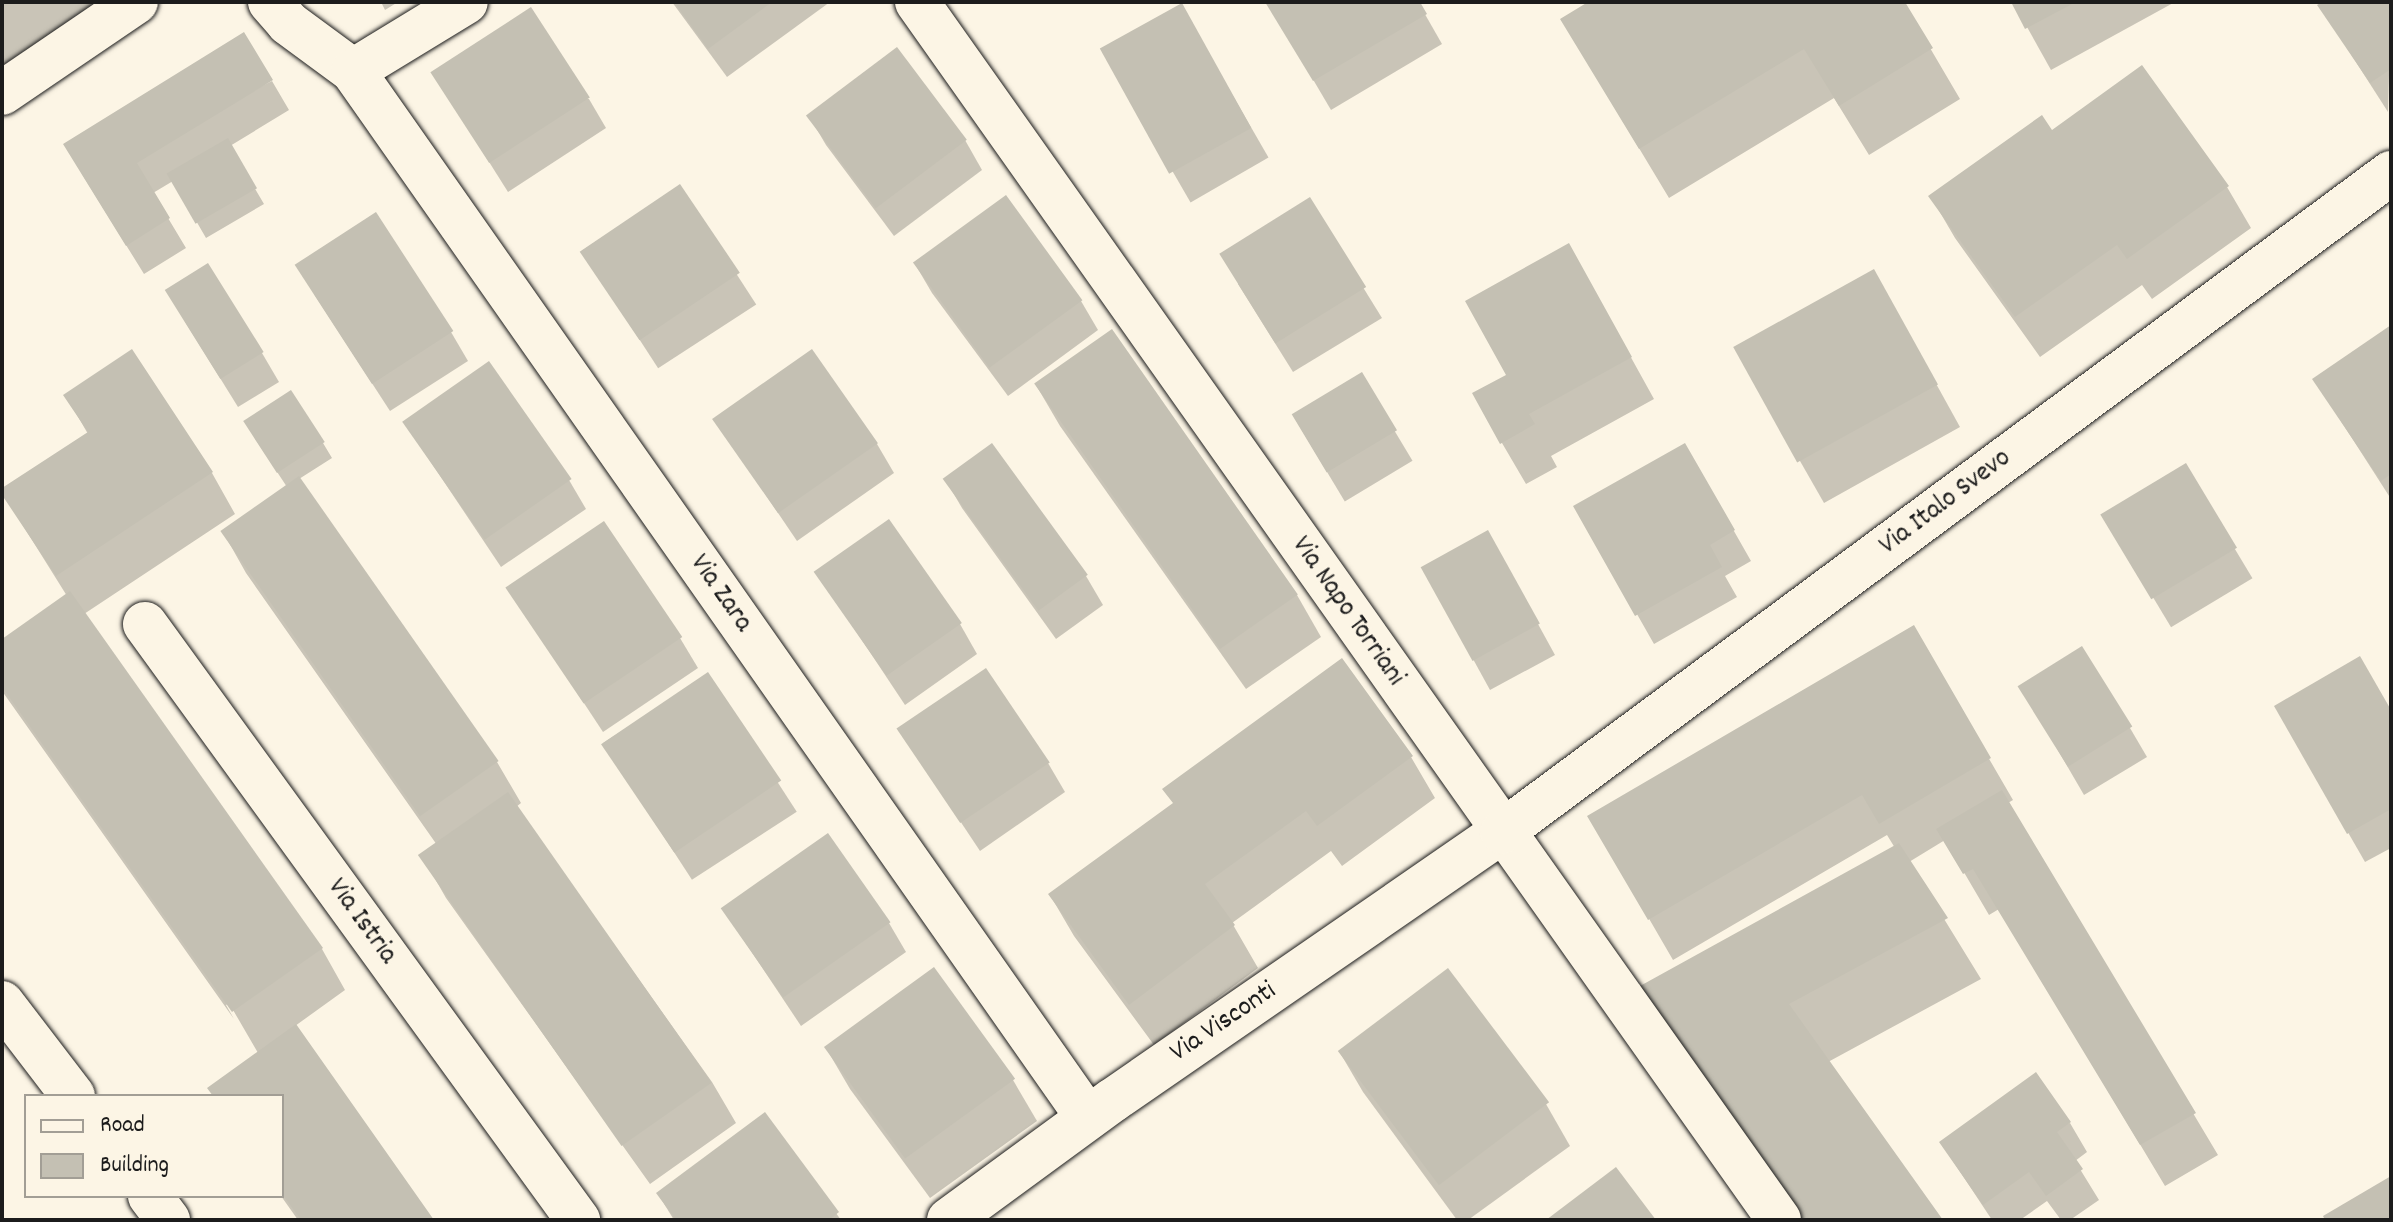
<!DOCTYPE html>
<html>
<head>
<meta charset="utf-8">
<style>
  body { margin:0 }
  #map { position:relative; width:2393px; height:1222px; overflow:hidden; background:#fcf5e5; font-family:Dekko,sans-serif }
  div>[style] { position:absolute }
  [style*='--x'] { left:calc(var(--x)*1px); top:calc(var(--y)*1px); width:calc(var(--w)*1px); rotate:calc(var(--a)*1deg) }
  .shadow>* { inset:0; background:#0003; transform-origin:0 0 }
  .building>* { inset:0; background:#c4c0b3; transform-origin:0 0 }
  .roads { filter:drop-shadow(0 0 2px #1c1c1c) drop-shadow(0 0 2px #1c1c1c) }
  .minor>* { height:44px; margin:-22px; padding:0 22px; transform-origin:22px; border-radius:22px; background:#fcf5e5 }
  span { translate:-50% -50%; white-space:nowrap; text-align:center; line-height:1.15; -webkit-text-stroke:6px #fcf5e5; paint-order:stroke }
  .street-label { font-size:28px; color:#1c1c1c }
  .frame { position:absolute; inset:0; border:4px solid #1c1c1c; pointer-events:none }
  .legend { position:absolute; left:24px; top:1094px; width:260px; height:104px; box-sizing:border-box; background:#fcf5e5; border:2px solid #a29e95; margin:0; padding:10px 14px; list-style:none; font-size:24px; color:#1c1c1c }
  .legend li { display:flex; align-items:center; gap:16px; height:40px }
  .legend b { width:40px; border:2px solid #a29e95 }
</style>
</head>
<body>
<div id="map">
  <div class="shadow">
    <i style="clip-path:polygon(2px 2px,98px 2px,2px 66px)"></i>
    <i style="clip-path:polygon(381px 2px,398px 2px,385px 10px)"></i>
    <i style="clip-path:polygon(672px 2px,830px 2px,727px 77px)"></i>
    <i style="clip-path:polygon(1418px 2px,1442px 44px,1331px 110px,1268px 3px)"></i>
    <i style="clip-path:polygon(1592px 2px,1903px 2px,1960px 99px,1869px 155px,1834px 98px,1669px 198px,1592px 70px)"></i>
    <i style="clip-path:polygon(2013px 2px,2175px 2px,2051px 70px)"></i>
    <i style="clip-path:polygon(2325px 2px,2391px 2px,2388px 112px,2320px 6px)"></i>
    <i style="left:1181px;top:6px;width:175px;height:90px;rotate:60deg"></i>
    <i style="clip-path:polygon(433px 73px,589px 99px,606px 128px,508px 192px)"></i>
    <i style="clip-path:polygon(272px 81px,289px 110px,230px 146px,264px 204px,206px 238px,173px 181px,153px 193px,186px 248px,144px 274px,82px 174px)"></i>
    <i style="clip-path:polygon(809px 116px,965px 140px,982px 170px,894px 236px,826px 145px)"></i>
    <i style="clip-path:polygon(2051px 133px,2227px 187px,2251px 228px,2152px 299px,2142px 285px,2040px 357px,1955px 238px,1931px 197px)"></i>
    <i style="left:680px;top:187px;width:140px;height:117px;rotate:57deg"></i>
    <i style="clip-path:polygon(1309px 200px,1382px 318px,1293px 372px,1238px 284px)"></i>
    <i style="clip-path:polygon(915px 264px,1081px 301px,1098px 330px,1008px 396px,932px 293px)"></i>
    <i style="clip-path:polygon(1592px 287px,1654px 399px,1551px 456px,1557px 467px,1526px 484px,1502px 443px,1508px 376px)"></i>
    <i style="clip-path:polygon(314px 294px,451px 332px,468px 361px,390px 411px)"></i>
    <i style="clip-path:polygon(1897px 313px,1960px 427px,1824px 503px,1736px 349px)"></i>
    <i style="clip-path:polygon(184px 320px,262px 353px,279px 382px,238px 407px)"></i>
    <i style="clip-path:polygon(2391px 327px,2391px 499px,2314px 379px)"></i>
    <i style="left:1361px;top:375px;width:100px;height:79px;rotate:59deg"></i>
    <i style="clip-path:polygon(1036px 385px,1297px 595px,1321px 637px,1246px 689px,1060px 426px)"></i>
    <i style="clip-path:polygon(66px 396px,212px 473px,235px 514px,84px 614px,322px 949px,345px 990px,295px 1026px,432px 1220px,298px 1220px,281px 1196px,282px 1096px,214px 1096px,258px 1053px,229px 1003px,226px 1005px,234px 1019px,2px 691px,2px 642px,67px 596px,2px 492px,88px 434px)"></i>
    <i style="clip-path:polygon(715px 420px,877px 444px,894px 473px,797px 541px)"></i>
    <i style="clip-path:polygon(404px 422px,569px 480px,586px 509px,501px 567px)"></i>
    <i style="clip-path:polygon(254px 437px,323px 443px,332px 458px,299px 479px,497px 762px,521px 803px,516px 807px,712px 1082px,736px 1123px,650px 1184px,446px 898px,422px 856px,437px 845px,246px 573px,223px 532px,287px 487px)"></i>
    <i style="clip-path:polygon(1685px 445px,1751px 561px,1725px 576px,1737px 597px,1654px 644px,1576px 507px)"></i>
    <i style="left:2185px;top:466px;width:131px;height:95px;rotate:59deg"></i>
    <i style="clip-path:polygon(945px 479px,1086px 576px,1103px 605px,1056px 639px,962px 508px)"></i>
    <i style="clip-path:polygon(1504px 562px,1555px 655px,1490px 690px,1423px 568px)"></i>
    <i style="clip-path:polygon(816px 571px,960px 624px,977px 654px,905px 705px)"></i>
    <i style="clip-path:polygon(508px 588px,680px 638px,698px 668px,603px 732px)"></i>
    <i style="clip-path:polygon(1913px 628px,2013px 800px,2008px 803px,2218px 1155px,2165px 1186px,1999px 909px,1989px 915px,1945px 840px,1909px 862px,1981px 979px,1828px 1062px,1941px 1220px,1799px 1220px,1678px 1046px,1895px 848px,1887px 835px,1673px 960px,1590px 817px)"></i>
    <i style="left:708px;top:675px;width:163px;height:125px;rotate:57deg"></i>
    <i style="clip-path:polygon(2020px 685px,2130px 728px,2147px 757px,2084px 795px)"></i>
    <i style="clip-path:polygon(2276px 707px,2391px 713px,2391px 848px,2365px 862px)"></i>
    <i style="clip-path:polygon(899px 729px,1048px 763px,1065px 792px,980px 851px)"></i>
    <i style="clip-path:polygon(1411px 757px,1435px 798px,1342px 866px,1331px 851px,1232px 923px,1258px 968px,1154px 1045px,1074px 936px,1050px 895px)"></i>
    <i style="clip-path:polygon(723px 909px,889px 923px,906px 952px,801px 1026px)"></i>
    <i style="clip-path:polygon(1448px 971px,1546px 1104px,1570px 1146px,1468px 1220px,1457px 1220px,1363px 1092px,1339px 1051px)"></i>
    <i style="clip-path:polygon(826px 1048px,1013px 1080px,1037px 1121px,930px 1198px,850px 1089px)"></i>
    <i style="clip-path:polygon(765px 1115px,841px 1220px,674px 1220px,658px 1194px)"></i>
    <i style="clip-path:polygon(2070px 1123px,2087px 1152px,2075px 1161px,2099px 1200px,2070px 1220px,2061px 1220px,2047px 1201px,2020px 1220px,1992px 1220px,1941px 1143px)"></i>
  </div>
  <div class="building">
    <i style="clip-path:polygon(674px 2px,772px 2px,708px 49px)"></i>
    <i style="clip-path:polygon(1265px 2px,1420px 2px,1427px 14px,1313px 81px)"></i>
    <i style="clip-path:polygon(1588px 2px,1905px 2px,1933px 48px,1839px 106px,1804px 49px,1639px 149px,1560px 19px)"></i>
    <i style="clip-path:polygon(2011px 2px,2076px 2px,2025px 29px)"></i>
    <i style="clip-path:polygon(2322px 2px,2391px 2px,2391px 69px,2370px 83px,2317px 5px)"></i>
    <i style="left:1182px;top:3px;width:143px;height:94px;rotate:61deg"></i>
    <i style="left:531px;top:7px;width:108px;height:120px;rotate:57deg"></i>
    <i style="clip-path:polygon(244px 32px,273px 80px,137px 163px,170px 218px,126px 246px,63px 144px)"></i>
    <i style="left:897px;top:47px;width:116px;height:114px;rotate:53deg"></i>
    <i style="clip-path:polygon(2142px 65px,2229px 186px,2127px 259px,2117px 245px,2015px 317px,1928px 196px,2042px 115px,2052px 130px)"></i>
    <i style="left:228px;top:138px;width:58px;height:71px;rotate:60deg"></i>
    <i style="left:680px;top:184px;width:107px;height:121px;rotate:56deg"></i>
    <i style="left:1006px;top:195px;width:130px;height:115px;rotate:54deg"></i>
    <i style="left:1310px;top:197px;width:106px;height:107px;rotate:58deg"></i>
    <i style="left:376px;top:212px;width:142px;height:97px;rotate:57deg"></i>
    <i style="clip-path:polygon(1569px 243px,1632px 357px,1529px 414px,1535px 424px,1500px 444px,1472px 393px,1506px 375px,1465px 301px)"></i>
    <i style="left:208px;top:263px;width:105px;height:51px;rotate:58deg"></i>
    <i style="left:1874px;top:269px;width:132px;height:161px;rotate:61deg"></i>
    <i style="clip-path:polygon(2391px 325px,2391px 474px,2381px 481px,2312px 379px)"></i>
    <i style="left:1112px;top:329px;width:324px;height:95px;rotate:55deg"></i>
    <i style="clip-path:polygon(132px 349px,213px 472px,56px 576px,2px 495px,2px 488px,88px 432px,63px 395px)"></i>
    <i style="left:812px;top:349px;width:115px;height:122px;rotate:55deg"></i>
    <i style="left:489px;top:361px;width:144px;height:106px;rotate:55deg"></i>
    <i style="left:1362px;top:372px;width:68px;height:82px;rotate:59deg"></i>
    <i style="left:291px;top:390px;width:62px;height:57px;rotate:57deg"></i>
    <i style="left:992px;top:443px;width:163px;height:61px;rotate:54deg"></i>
    <i style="clip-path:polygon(1685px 443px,1735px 530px,1710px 545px,1722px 567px,1635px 616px,1573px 506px)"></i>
    <i style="left:2186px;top:463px;width:99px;height:100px;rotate:59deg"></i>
    <i style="left:299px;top:476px;width:348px;height:96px;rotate:55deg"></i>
    <i style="left:889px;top:519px;width:127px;height:92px;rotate:55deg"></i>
    <i style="left:604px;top:521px;width:140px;height:119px;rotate:56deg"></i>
    <i style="left:1488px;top:530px;width:107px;height:77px;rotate:61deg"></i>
    <i style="clip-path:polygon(70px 591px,323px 948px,232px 1012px,2px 687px,2px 639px)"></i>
    <i style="clip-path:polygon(1914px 625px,1991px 758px,1879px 824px,1862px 795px,1648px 920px,1587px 816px)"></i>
    <i style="left:2082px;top:646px;width:95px;height:76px;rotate:58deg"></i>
    <i style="clip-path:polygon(2360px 656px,2391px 710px,2391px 809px,2347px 834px,2274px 706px)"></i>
    <i style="clip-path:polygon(1342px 658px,1413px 756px,1317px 826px,1306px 811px,1205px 884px,1235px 925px,1129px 1005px,1048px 894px,1173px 803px,1162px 789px)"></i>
    <i style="left:986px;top:668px;width:114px;height:108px;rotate:56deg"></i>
    <i style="left:708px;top:672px;width:131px;height:129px;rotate:56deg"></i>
    <i style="clip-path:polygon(2002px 790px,2196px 1113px,2140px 1145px,1973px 869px,1963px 874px,1936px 829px)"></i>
    <i style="left:508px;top:792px;width:355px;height:110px;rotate:55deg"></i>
    <i style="left:828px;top:833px;width:109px;height:131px;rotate:55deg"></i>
    <i style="clip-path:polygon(1899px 843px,1948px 918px,1789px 1004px,1943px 1220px,1804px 1220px,1640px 986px)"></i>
    <i style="left:934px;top:967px;width:138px;height:136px;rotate:54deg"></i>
    <i style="left:1448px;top:968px;width:168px;height:138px;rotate:53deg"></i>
    <i style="clip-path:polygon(296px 1024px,434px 1220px,301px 1220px,282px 1194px,282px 1096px,213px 1096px,207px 1088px)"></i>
    <i style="clip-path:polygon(2036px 1072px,2071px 1122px,2057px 1132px,2083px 1169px,2046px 1196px,2029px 1172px,1983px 1205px,1939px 1142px)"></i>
    <i style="clip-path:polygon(765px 1112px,839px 1212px,829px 1220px,676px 1220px,656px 1193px)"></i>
    <i style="clip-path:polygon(1616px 1167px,1656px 1220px,1546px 1220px)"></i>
    <i style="clip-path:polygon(2391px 1176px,2391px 1220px,2325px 1220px,2323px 1216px)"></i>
  </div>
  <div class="roads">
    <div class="minor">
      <i style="--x:270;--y:2;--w:28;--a:49"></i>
      <i style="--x:288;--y:23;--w:81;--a:36.4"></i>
      <i style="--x:353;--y:71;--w:1279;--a:54.93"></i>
      <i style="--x:917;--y:2;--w:1492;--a:54.71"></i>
      <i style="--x:353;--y:71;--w:132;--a:-31.4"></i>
      <i style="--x:2;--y:93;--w:162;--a:-34.2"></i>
      <i style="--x:145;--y:624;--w:737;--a:54"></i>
      <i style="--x:2;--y:1003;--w:117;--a:52.6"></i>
      <i style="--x:150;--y:1196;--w:30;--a:53"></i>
      <i style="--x:949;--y:1220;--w:203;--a:-36.2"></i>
      <i style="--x:1113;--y:1100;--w:472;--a:-34.6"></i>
      <i style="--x:1502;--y:832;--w:1107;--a:-36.55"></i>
    </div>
  </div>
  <div class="street-label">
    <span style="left:1946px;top:503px;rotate:-37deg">Via Italo Svevo</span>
    <span style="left:720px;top:594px;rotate:55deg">Via Zara</span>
    <span style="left:1347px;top:612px;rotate:55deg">Via Napo Torriani</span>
    <span style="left:361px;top:922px;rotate:54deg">Via Istria</span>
    <span style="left:1224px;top:1023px;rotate:-34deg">Via Visconti</span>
  </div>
  <div class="frame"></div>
  <ul class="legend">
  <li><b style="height:10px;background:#fcf5e5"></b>Road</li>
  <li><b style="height:22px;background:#c4c0b3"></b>Building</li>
  </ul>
</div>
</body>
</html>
